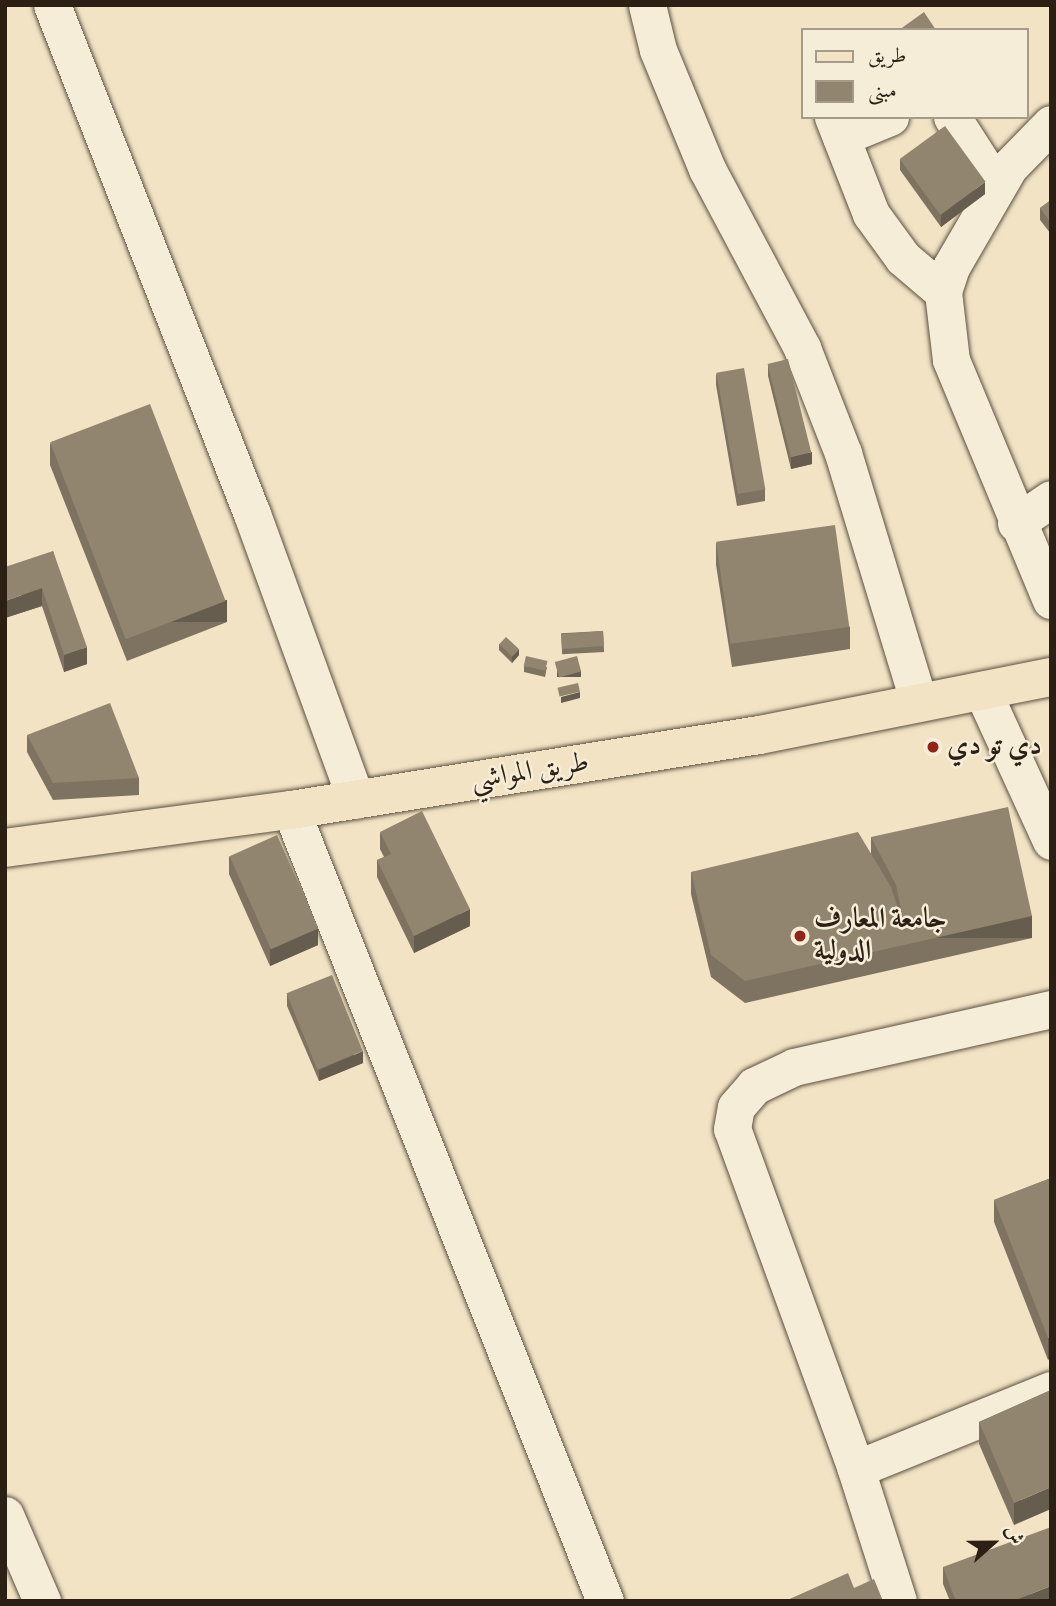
<!DOCTYPE html>
<html>
<head>
<meta charset="utf-8">
<style>
  body { margin:0 }
  #map { position:relative; width:1056px; height:1606px; overflow:hidden; background:#f1e3c4; font-family:"Sorts Mill Goudy",Amiri,serif }
  div>[style] { position:absolute }
  [style*='--x'] { left:calc(var(--x)*1px); top:calc(var(--y)*1px); width:calc(var(--w)*1px); rotate:calc(var(--a)*1deg) }
  .roads { filter:drop-shadow(0 0 2px #5d5040) drop-shadow(0 0 2px #5d5040) }
  .minor>* { height:37px; margin:-18.5px; padding:0 18.5px; transform-origin:18.5px; border-radius:18.5px; background:#f6edd9 }
  .major>* { height:38px; margin:-19px; padding:0 19px; transform-origin:19px; border-radius:19px; background:#f1e3c4 }
  .wall>* { inset:0; background:#7e7260; transform-origin:0 0 }
  .shaded-wall>* { inset:0; background:#665d4e; transform-origin:0 0 }
  .building>* { inset:0; background:#928570; transform-origin:0 0 }
  .dots>* { width:19px; height:19px; translate:-50% -50%; box-sizing:border-box; border:4px solid #f6edd9; border-radius:50% }
  span { translate:-50% -50%; white-space:nowrap; text-align:center; line-height:1.15; -webkit-text-stroke:5px #f6edd9; paint-order:stroke }
  .poi-label { font-size:28px; color:#2c1f14; font-weight:700 }
  .left { translate:0 -50%; text-align:left }
  .street-label { font-size:28px; color:#2c1f14 }
  .frame { position:absolute; inset:0; border:7px solid #2c1f14; pointer-events:none }
  .legend { position:absolute; left:801px; top:28px; width:228px; height:91px; box-sizing:border-box; background:#f6edd9; border:2px solid #a59b8a; margin:0; padding:9px 12px; list-style:none; font-size:21px; color:#2c1f14 }
  .legend li { display:flex; align-items:center; gap:14px; height:35px }
  .legend b { width:35px; border:2px solid #a59b8a }
  .north { position:absolute; left:958px; top:1508px; width:70px; height:70px; -webkit-text-stroke:5px #f6edd9; paint-order:stroke; rotate:69deg; font-size:19px; font-weight:700; line-height:28px; text-align:center; color:#2c1f14 }
  .north::after { content:''; display:block; margin:auto; width:24px; height:32px; background:#2c1f14; clip-path:polygon(50% 0,100% 100%,50% 72%,0 100%) }
</style>
</head>
<body>
<div id="map">
  <div class="roads">
    <div class="minor">
      <i style="--x:52;--y:5;--w:547;--a:68.55"></i>
      <i style="--x:252;--y:514;--w:304;--a:70"></i>
      <i style="--x:647;--y:5;--w:46;--a:76.3"></i>
      <i style="--x:658;--y:50;--w:129;--a:67.6"></i>
      <i style="--x:707;--y:169;--w:203;--a:62"></i>
      <i style="--x:802;--y:348;--w:113;--a:68.7"></i>
      <i style="--x:843;--y:453;--w:261;--a:73.1"></i>
      <i style="--x:833;--y:117;--w:104;--a:68.6"></i>
      <i style="--x:871;--y:214;--w:54;--a:54"></i>
      <i style="--x:903;--y:258;--w:52;--a:40.4"></i>
      <i style="--x:952;--y:117;--w:83;--a:57.3"></i>
      <i style="--x:1051;--y:124;--w:60;--a:134.3"></i>
      <i style="--x:1009;--y:167;--w:116;--a:120.1"></i>
      <i style="--x:951;--y:267;--w:26;--a:108"></i>
      <i style="--x:943;--y:292;--w:68;--a:83.3"></i>
      <i style="--x:951;--y:360;--w:260;--a:67.4"></i>
      <i style="--x:841;--y:137;--w:53;--a:-22.2"></i>
      <i style="--x:1016;--y:523;--w:42;--a:-34.4"></i>
      <i style="--x:982;--y:690;--w:166;--a:65.4"></i>
      <i style="--x:291;--y:810;--w:851;--a:68.35"></i>
      <i style="--x:856;--y:1469;--w:210;--a:-22.1"></i>
      <i style="--x:5;--y:1515;--w:94;--a:66.7"></i>
      <i style="--x:898;--y:1601;--w:139;--a:-107.7"></i>
      <i style="--x:856;--y:1469;--w:362;--a:-110"></i>
      <i style="--x:732;--y:1129;--w:22;--a:-80"></i>
      <i style="--x:736;--y:1107;--w:28;--a:-49"></i>
      <i style="--x:754;--y:1086;--w:44;--a:-25.4"></i>
      <i style="--x:794;--y:1067;--w:263;--a:-12.7"></i>
    </div>
    <div class="major">
      <i style="--x:5;--y:848;--w:289;--a:-7.6"></i>
      <i style="--x:291;--y:810;--w:475;--a:-9.1"></i>
      <i style="--x:760;--y:735;--w:297;--a:-11.3"></i>
    </div>
  </div>
  <div class="wall">
    <i style="clip-path:polygon(900px 159px,985px 194px,941px 227px,900px 170px)"></i>
    <i style="clip-path:polygon(1051px 200px,1051px 234px,1040px 220px,1040px 208px)"></i>
    <i style="clip-path:polygon(768px 364px,812px 464px,791px 469px,768px 376px)"></i>
    <i style="clip-path:polygon(716px 373px,765px 489px,765px 501px,737px 506px,716px 385px)"></i>
    <i style="clip-path:polygon(50px 443px,227px 622px,127px 661px,50px 465px)"></i>
    <i style="clip-path:polygon(716px 543px,850px 627px,850px 649px,732px 667px,716px 565px)"></i>
    <i style="clip-path:polygon(53px 551px,87px 664px,64px 672px,42px 606px,5px 618px)"></i>
    <i style="left:603px;top:631px;width:21px;height:42px;rotate:87deg"></i>
    <i style="clip-path:polygon(499px 644px,519px 655px,512px 663px,499px 650px)"></i>
    <i style="clip-path:polygon(524px 666px,547px 667px,545px 677px,524px 672px)"></i>
    <i style="clip-path:polygon(27px 735px,139px 778px,139px 795px,53px 800px,27px 752px)"></i>
    <i style="clip-path:polygon(380px 832px,470px 926px,414px 953px,377px 877px,377px 860px,384px 857px,380px 849px)"></i>
    <i style="clip-path:polygon(871px 837px,1032px 938px,745px 1003px,711px 977px,691px 894px,691px 872px,871px 854px)"></i>
    <i style="clip-path:polygon(229px 856px,318px 945px,270px 966px,229px 874px)"></i>
    <i style="clip-path:polygon(287px 994px,363px 1063px,319px 1081px,287px 1006px)"></i>
    <i style="clip-path:polygon(1051px 1178px,1048px 1360px,994px 1222px,994px 1200px)"></i>
    <i style="clip-path:polygon(1051px 1390px,1014px 1525px,979px 1444px,979px 1422px)"></i>
    <i style="clip-path:polygon(943px 1567px,1051px 1601px,950px 1601px,943px 1584px)"></i>
  </div>
  <div class="shaded-wall">
    <i style="clip-path:polygon(985px 182px,985px 194px,941px 227px,941px 215px)"></i>
    <i style="clip-path:polygon(812px 452px,812px 464px,791px 469px,791px 457px)"></i>
    <i style="clip-path:polygon(42px 588px,42px 606px,5px 618px,5px 601px)"></i>
    <i style="left:227px;top:600px;width:22px;height:107px;rotate:90deg"></i>
    <i style="clip-path:polygon(87px 647px,87px 664px,64px 672px,64px 655px)"></i>
    <i style="clip-path:polygon(519px 649px,519px 655px,512px 663px,512px 656px)"></i>
    <i style="left:581px;top:671px;width:6px;height:24px;rotate:90deg"></i>
    <i style="clip-path:polygon(580px 692px,580px 698px,561px 703px,561px 697px)"></i>
    <i style="clip-path:polygon(470px 909px,470px 926px,414px 953px,414px 936px)"></i>
    <i style="left:1032px;top:916px;width:22px;height:294px;rotate:90deg"></i>
    <i style="clip-path:polygon(318px 928px,318px 945px,270px 966px,270px 949px)"></i>
    <i style="clip-path:polygon(363px 1051px,363px 1063px,319px 1081px,319px 1070px)"></i>
    <i style="clip-path:polygon(1051px 1336px,1051px 1358px,1048px 1360px,1048px 1338px)"></i>
    <i style="clip-path:polygon(1051px 1487px,1051px 1509px,1014px 1525px,1014px 1503px)"></i>
    <i style="clip-path:polygon(1051px 1586px,1051px 1601px,1013px 1601px)"></i>
  </div>
  <div class="building">
    <i style="clip-path:polygon(924px 12px,936px 30px,899px 30px)"></i>
    <i style="left:945px;top:126px;width:69px;height:56px;rotate:54deg"></i>
    <i style="clip-path:polygon(1051px 200px,1051px 223px,1040px 208px)"></i>
    <i style="left:788px;top:359px;width:96px;height:21px;rotate:76deg"></i>
    <i style="left:744px;top:368px;width:123px;height:28px;rotate:80deg"></i>
    <i style="left:150px;top:404px;width:211px;height:107px;rotate:69deg"></i>
    <i style="left:835px;top:525px;width:103px;height:120px;rotate:82deg"></i>
    <i style="clip-path:polygon(53px 551px,87px 647px,64px 655px,42px 588px,5px 601px,5px 567px)"></i>
    <i style="left:603px;top:631px;width:15px;height:42px;rotate:86deg"></i>
    <i style="left:506px;top:637px;width:18px;height:10px;rotate:43deg"></i>
    <i style="left:526px;top:656px;width:22px;height:10px;rotate:13deg"></i>
    <i style="left:577px;top:656px;width:16px;height:23px;rotate:75deg"></i>
    <i style="left:578px;top:683px;width:9px;height:21px;rotate:77deg"></i>
    <i style="clip-path:polygon(110px 703px,139px 778px,53px 783px,27px 735px)"></i>
    <i style="clip-path:polygon(1008px 807px,1032px 916px,745px 981px,711px 955px,691px 872px,858px 832px,891px 887px,906px 933px,896px 885px,871px 837px)"></i>
    <i style="clip-path:polygon(422px 811px,470px 909px,414px 936px,377px 860px,391px 854px,380px 832px)"></i>
    <i style="left:277px;top:835px;width:102px;height:52px;rotate:66deg"></i>
    <i style="left:332px;top:975px;width:82px;height:49px;rotate:68deg"></i>
    <i style="clip-path:polygon(1051px 1178px,1051px 1336px,1048px 1338px,994px 1200px)"></i>
    <i style="clip-path:polygon(1051px 1390px,1051px 1487px,1014px 1503px,979px 1422px)"></i>
    <i style="clip-path:polygon(1051px 1527px,1051px 1586px,1013px 1601px,956px 1601px,943px 1567px)"></i>
    <i style="clip-path:polygon(848px 1573px,854px 1588px,874px 1579px,883px 1601px,785px 1601px)"></i>
  </div>
  <div class="dots">
    <i style="left:933px;top:747px;background:#8f2418"></i>
    <i style="left:800px;top:936px;background:#8f2418"></i>
  </div>
  <div class="poi-label">
    <span class="left" style="left:947px;top:747px">دي تو دي</span>
    <span class="left" style="left:814px;top:936px">جامعة المعارف<br>الدولية</span>
  </div>
  <div class="street-label">
    <span style="left:530px;top:772px;rotate:-9deg">طريق المواشي</span>
  </div>
  <div class="frame"></div>
  <ul class="legend">
  <li><b style="height:9px;background:#f1e3c4"></b>طريق</li>
  <li><b style="height:19px;background:#928570"></b>مبنى</li>
  </ul>
  <div class="north">ش</div>
</div>
</body>
</html>
